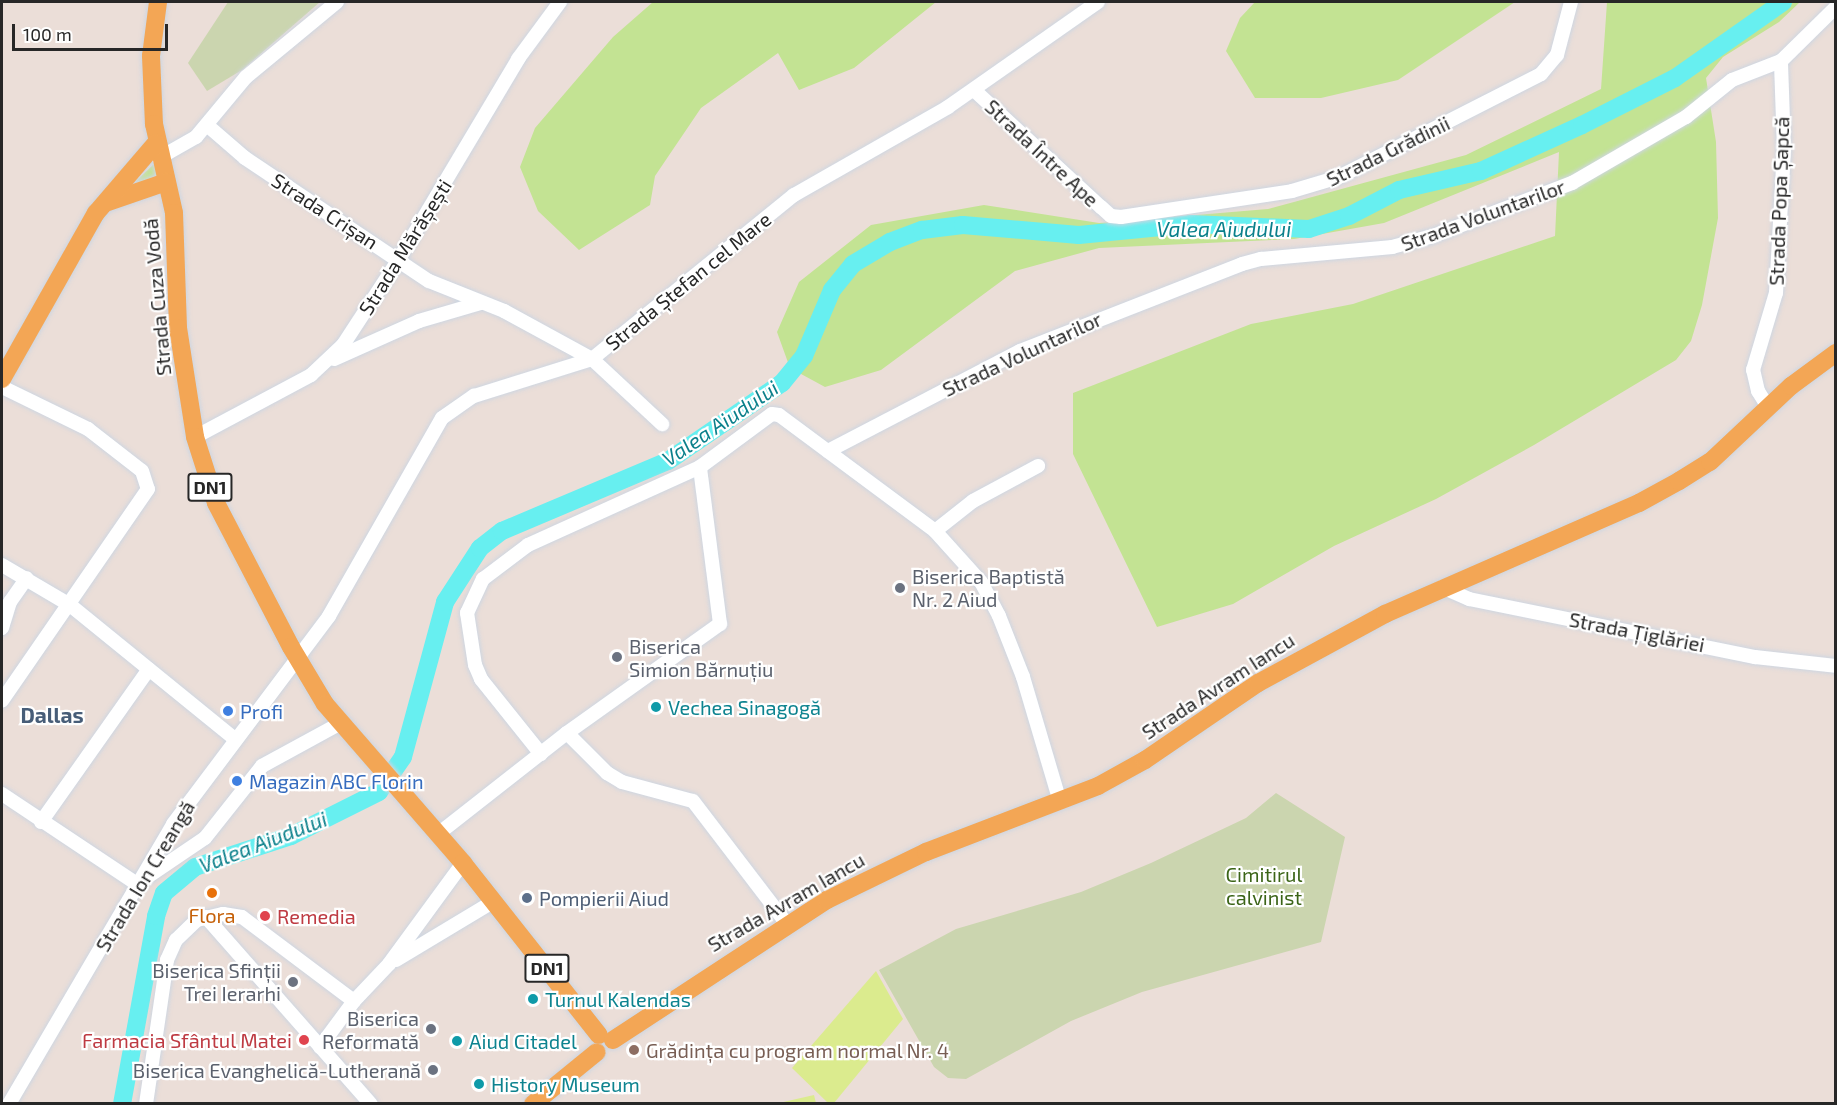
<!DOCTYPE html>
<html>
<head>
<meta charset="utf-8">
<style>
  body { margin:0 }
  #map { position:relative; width:1837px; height:1105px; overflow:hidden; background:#ebded8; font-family:"Exo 2",sans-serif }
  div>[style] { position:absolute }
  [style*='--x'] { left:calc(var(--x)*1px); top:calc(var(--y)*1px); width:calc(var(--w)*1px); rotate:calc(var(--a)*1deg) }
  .green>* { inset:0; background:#c3e393 }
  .cemetery>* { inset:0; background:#cbd5af }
  .pitch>* { inset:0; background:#dbeb8e }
  .river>* { height:18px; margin:-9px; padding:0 9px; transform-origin:9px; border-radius:9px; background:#67eff0 }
  .roads { filter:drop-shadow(0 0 2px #ced6e1) drop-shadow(0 0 2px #ced6e1) }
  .minor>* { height:14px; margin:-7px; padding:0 7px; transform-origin:7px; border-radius:7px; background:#fff }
  .major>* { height:18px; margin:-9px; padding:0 9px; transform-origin:9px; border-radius:9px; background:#f3a655 }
  .dots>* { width:16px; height:16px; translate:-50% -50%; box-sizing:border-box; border:3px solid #fff; border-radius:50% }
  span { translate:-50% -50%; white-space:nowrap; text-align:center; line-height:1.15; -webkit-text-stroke:4.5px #fff; paint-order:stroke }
  .shield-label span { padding:2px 4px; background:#fff; border:2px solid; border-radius:4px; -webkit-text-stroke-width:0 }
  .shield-label { font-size:18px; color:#272727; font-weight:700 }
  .street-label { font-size:20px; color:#272727 }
  .worship-label { font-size:20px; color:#5b616d }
  .left { translate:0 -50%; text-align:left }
  .right { translate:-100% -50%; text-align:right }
  .culture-label { font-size:20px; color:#0d838f }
  .shop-label { font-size:20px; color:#366cbe }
  .park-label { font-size:20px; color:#3b6417 }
  .service-label { font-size:20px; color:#4e5e75 }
  .food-label { font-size:20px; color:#c56008 }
  .health-label { font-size:20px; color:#be3a42 }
  .education-label { font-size:20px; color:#785e54 }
  .water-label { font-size:21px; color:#0b808b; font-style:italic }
  .neighbourhood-label { font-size:21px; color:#475d78; font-weight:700 }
  .frame { position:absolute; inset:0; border:3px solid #272727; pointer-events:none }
  .scale { position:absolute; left:12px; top:24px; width:156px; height:27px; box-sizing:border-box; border:3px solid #272727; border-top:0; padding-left:8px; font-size:18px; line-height:21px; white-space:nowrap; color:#272727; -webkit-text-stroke:4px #fff; paint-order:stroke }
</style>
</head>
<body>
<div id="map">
  <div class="green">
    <i style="clip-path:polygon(653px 2px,936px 2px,854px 68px,799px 90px,778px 53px,701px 108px,655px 176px,650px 205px,579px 250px,538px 211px,520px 167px,535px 128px,613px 37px)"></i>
    <i style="clip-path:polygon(1255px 2px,1515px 2px,1398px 80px,1321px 98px,1255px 98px,1226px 51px,1240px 18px)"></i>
    <i style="clip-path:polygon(1607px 2px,1800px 2px,1779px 22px,1723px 57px,1706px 78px,1716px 142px,1718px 218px,1702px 305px,1691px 341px,1676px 360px,1534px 445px,1436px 499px,1334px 546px,1233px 604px,1157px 627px,1073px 454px,1073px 393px,1251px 324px,1353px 304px,1555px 236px,1559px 152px,1384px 223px,1294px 239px,1099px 248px,1015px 271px,881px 370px,825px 387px,790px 368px,777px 332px,799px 282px,871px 225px,984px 205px,1099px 223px,1268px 209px,1466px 155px,1601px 89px)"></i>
    <i style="clip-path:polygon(154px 164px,159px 174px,137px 184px,135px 182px)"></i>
  </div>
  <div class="cemetery">
    <i style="clip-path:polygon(228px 2px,320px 2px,242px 70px,207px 91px,188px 63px)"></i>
    <i style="clip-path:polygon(1276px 793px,1345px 837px,1321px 942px,1142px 992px,1071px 1021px,966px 1079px,948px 1078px,934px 1067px,879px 970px,956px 929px,1081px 892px,1151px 863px,1246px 818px)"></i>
  </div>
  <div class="pitch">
    <i style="clip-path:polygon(876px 971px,903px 1019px,834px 1103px,828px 1103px,792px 1068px)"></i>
    <i style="clip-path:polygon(814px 1095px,816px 1103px,779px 1103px)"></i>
  </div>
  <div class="river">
    <i style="--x:122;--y:1104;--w:191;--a:-79.7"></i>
    <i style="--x:156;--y:916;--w:24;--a:-71"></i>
    <i style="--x:164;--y:893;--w:40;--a:-40"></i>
    <i style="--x:195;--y:867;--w:101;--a:-17.9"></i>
    <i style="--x:291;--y:836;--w:98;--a:-26.6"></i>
    <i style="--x:379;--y:792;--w:42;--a:-55.6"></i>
    <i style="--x:403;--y:757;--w:161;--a:-74.8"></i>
    <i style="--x:445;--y:602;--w:64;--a:-57.1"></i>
    <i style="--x:480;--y:548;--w:28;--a:-38"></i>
    <i style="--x:502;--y:531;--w:180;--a:-22.9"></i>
    <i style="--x:668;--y:461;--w:138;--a:-34.4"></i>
    <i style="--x:782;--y:383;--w:35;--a:-51"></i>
    <i style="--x:804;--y:356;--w:72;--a:-67"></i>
    <i style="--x:832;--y:290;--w:33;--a:-51"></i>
    <i style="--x:853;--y:264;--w:43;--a:-30.7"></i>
    <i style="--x:890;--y:242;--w:34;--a:-21"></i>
    <i style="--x:922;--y:230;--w:41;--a:-7"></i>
    <i style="--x:963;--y:225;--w:116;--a:4.9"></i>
    <i style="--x:1079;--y:235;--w:113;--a:-5.6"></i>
    <i style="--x:1191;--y:224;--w:118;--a:2.4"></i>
    <i style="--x:1309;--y:229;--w:42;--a:-18"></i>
    <i style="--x:1349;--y:216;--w:56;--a:-27.5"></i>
    <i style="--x:1399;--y:190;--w:84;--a:-13"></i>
    <i style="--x:1481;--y:171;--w:111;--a:-24.5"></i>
    <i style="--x:1582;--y:125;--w:104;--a:-26.8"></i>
    <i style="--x:1675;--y:78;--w:132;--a:-35.1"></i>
  </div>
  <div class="roads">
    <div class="minor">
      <i style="--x:974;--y:90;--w:173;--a:42.7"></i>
      <i style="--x:1101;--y:207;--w:13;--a:42"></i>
      <i style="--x:1111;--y:216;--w:10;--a:6"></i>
      <i style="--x:1121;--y:217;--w:173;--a:-8.6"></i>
      <i style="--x:1292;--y:191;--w:49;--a:-16.6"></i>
      <i style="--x:1339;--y:177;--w:227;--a:-27"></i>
      <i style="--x:1541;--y:74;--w:25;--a:-50"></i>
      <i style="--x:1557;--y:55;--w:55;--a:-75.2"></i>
      <i style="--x:208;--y:126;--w:49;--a:40.9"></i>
      <i style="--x:245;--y:158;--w:221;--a:33.8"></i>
      <i style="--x:429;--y:281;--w:81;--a:21.8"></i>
      <i style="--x:504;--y:311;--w:100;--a:28.6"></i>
      <i style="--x:592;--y:359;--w:96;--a:42.9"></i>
      <i style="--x:159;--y:158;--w:43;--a:-29.6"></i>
      <i style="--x:196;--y:137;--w:78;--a:-50.2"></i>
      <i style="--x:246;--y:77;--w:118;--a:-39.5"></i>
      <i style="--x:334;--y:359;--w:93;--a:-24.1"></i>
      <i style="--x:419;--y:321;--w:64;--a:-16.4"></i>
      <i style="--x:2;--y:387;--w:96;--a:26"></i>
      <i style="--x:88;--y:429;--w:68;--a:37.9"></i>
      <i style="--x:142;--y:471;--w:19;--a:72"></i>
      <i style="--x:148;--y:489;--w:257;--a:124.6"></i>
      <i style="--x:1768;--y:407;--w:19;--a:-122"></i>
      <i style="--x:1758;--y:391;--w:22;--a:-103"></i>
      <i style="--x:1753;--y:370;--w:80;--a:-73.4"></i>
      <i style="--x:1776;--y:293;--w:144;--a:-86.8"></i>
      <i style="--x:1784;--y:149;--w:88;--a:-92"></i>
      <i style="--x:195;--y:437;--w:132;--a:-28.1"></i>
      <i style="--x:311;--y:375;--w:44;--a:-43.2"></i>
      <i style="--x:343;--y:345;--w:103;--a:-56.9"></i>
      <i style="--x:399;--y:259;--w:233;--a:-59.2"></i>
      <i style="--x:518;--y:59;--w:71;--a:-53.6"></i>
      <i style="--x:828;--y:451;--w:216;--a:-27.5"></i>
      <i style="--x:1020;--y:351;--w:238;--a:-21.4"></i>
      <i style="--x:1242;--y:264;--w:20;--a:-15"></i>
      <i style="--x:1261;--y:259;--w:132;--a:-5.2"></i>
      <i style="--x:1392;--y:247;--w:42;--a:-15"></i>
      <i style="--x:1433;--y:236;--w:149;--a:-20.9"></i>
      <i style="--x:1572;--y:183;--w:132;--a:-30.1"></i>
      <i style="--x:1686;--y:117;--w:59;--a:-38.8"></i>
      <i style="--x:1732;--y:80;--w:53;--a:-21.2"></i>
      <i style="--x:1781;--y:61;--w:77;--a:-44.5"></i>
      <i style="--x:935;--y:531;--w:48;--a:-38.3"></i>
      <i style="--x:973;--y:501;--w:74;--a:-28.3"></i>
      <i style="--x:2;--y:565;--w:79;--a:30.5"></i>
      <i style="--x:70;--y:605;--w:213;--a:39.1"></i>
      <i style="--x:1442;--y:587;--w:30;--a:24"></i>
      <i style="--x:1469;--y:599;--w:292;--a:11.5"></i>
      <i style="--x:1755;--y:657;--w:81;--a:6.3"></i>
      <i style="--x:2;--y:628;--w:27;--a:-73"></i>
      <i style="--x:10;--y:602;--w:29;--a:-55"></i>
      <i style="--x:567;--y:733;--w:57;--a:45"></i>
      <i style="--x:607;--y:773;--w:17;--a:31"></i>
      <i style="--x:622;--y:782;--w:73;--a:15"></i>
      <i style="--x:693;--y:801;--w:155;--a:52.6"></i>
      <i style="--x:541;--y:754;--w:96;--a:-128.7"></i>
      <i style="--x:481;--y:679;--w:15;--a:-113"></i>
      <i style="--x:475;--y:665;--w:53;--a:-98.7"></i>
      <i style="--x:467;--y:613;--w:38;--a:-65"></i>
      <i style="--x:483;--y:579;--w:56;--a:-37.1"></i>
      <i style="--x:528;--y:545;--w:189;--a:-24.4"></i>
      <i style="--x:700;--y:467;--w:89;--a:-36.4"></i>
      <i style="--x:772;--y:414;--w:7;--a:8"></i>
      <i style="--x:779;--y:415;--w:194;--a:36.6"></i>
      <i style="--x:935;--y:531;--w:69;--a:48"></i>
      <i style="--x:981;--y:582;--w:38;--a:62"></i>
      <i style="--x:999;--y:616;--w:66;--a:68.5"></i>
      <i style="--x:1023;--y:677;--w:130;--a:73.5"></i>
      <i style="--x:2;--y:794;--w:162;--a:33.7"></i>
      <i style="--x:137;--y:884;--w:82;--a:-34.1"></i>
      <i style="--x:205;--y:838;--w:92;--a:-51.6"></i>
      <i style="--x:262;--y:766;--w:90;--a:-28.6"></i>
      <i style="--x:41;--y:822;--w:187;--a:-54.8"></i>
      <i style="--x:438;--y:834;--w:164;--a:-38.1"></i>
      <i style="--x:567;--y:733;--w:188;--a:-35.5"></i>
      <i style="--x:720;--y:624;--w:158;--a:-97.3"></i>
      <i style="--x:206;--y:917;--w:249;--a:48.6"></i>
      <i style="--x:396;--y:960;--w:114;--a:-31"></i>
      <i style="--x:320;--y:1047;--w:57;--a:-53.5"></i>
      <i style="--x:354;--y:1001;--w:51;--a:-46.6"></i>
      <i style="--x:389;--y:964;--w:125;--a:-53.8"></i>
      <i style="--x:9;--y:1104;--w:324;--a:-59.6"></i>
      <i style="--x:173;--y:824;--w:260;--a:-53.1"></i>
      <i style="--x:329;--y:616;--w:228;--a:-60.3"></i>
      <i style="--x:442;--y:418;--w:39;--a:-35"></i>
      <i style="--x:474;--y:396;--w:124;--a:-17.4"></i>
      <i style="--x:592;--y:359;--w:260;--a:-39.1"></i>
      <i style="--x:794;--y:195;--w:177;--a:-29.7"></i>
      <i style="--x:948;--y:107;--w:183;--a:-35"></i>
      <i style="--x:146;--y:1104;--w:146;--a:-81.7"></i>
      <i style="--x:167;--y:960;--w:22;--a:-66"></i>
      <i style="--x:176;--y:940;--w:29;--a:-44"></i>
      <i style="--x:197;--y:920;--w:27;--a:-13"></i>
      <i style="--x:223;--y:914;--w:19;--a:9"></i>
      <i style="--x:242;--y:917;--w:140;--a:36.9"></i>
    </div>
    <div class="major">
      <i style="--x:158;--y:2;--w:54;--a:97.4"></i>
      <i style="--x:151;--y:56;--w:68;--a:87.5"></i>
      <i style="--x:154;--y:124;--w:91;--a:77.3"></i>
      <i style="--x:174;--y:213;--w:115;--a:88"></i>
      <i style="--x:178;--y:328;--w:110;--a:81.1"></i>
      <i style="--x:195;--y:437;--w:69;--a:72.3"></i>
      <i style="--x:216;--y:503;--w:162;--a:62.5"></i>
      <i style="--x:291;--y:647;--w:66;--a:59.2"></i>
      <i style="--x:325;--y:704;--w:211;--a:49"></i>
      <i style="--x:463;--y:863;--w:219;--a:51.7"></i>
      <i style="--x:108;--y:202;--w:61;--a:-19"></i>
      <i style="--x:2;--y:379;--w:191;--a:-60.5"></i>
      <i style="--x:96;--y:213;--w:92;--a:-49.4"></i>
      <i style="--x:613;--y:1040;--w:256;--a:-33.2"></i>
      <i style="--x:827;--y:900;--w:110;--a:-25.9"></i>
      <i style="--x:926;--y:852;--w:184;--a:-21"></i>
      <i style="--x:1098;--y:786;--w:54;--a:-29"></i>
      <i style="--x:1145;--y:760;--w:137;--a:-34.3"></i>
      <i style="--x:1258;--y:683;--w:145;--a:-28.5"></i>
      <i style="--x:1385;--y:614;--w:277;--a:-23.6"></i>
      <i style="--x:1639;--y:503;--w:46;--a:-28.8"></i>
      <i style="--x:1679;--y:481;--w:36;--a:-32"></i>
      <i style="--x:1710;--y:462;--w:111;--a:-43.2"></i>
      <i style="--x:1791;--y:386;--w:56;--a:-36.3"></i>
      <i style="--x:533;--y:1104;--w:82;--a:-39.1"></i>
    </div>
  </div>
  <div class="dots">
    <i style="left:900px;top:588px;background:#6b7280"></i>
    <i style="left:617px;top:657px;background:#6b7280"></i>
    <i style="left:656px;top:707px;background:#0f9aa8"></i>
    <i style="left:228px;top:711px;background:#3f7fe0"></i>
    <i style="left:237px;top:781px;background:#3f7fe0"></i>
    <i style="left:212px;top:893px;background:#e8710a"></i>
    <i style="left:527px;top:898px;background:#5c6f8a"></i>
    <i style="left:265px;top:916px;background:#e0444e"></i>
    <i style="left:293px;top:982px;background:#6b7280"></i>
    <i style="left:533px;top:999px;background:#0f9aa8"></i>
    <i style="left:431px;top:1029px;background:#6b7280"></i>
    <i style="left:304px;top:1040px;background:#e0444e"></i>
    <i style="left:457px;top:1041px;background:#0f9aa8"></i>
    <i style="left:634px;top:1050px;background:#8d6e63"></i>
    <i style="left:433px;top:1070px;background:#6b7280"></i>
    <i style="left:479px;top:1084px;background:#0f9aa8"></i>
  </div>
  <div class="shield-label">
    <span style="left:210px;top:487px">DN1</span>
    <span style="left:547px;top:968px">DN1</span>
  </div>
  <div class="street-label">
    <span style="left:1388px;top:151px;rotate:-26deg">Strada Grădinii</span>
    <span style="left:1042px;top:153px;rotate:43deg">Strada Între Ape</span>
    <span style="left:1779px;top:201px;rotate:-88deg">Strada Popa Șapcă</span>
    <span style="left:325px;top:211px;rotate:33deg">Strada Crișan</span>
    <span style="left:1483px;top:215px;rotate:-20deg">Strada Voluntarilor</span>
    <span style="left:405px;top:247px;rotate:-58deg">Strada Mărășești</span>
    <span style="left:688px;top:281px;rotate:-39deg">Strada Ștefan cel Mare</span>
    <span style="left:157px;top:297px;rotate:-95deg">Strada Cuza Vodă</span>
    <span style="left:1022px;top:354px;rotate:-25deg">Strada Voluntarilor</span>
    <span style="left:1637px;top:632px;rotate:11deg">Strada Țiglăriei</span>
    <span style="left:1218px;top:686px;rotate:-33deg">Strada Avram Iancu</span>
    <span style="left:145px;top:876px;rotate:-59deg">Strada Ion Creangă</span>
    <span style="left:786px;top:902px;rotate:-30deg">Strada Avram Iancu</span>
  </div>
  <div class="worship-label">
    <span class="left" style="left:912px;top:588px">Biserica Baptistă<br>Nr. 2 Aiud</span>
    <span class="left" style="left:629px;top:658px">Biserica<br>Simion Bărnuțiu</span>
    <span class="right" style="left:281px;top:982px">Biserica Sfinții<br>Trei Ierarhi</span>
    <span class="right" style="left:419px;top:1030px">Biserica<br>Reformată</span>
    <span class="right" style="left:421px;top:1070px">Biserica Evanghelică-Lutherană</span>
  </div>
  <div class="culture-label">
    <span class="left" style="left:668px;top:707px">Vechea Sinagogă</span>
    <span class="left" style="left:545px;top:999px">Turnul Kalendas</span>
    <span class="left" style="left:469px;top:1041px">Aiud Citadel</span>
    <span class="left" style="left:491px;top:1084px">History Museum</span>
  </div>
  <div class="shop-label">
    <span class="left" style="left:240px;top:711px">Profi</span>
    <span class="left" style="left:249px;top:781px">Magazin ABC Florin</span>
  </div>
  <div class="park-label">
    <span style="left:1264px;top:886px">Cimitirul<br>calvinist</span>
  </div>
  <div class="service-label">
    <span class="left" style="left:539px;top:898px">Pompierii Aiud</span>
  </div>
  <div class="food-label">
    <span style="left:212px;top:915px">Flora</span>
  </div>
  <div class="health-label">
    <span class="left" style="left:277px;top:916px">Remedia</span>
    <span class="right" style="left:292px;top:1040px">Farmacia Sfântul Matei</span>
  </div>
  <div class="education-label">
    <span class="left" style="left:646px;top:1050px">Grădința cu program normal Nr. 4</span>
  </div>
  <div class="water-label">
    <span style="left:1224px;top:229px">Valea Aiudului</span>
    <span style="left:720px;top:423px;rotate:-34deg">Valea Aiudului</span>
    <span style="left:263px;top:842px;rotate:-21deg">Valea Aiudului</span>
  </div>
  <div class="neighbourhood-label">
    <span style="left:52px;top:715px">Dallas</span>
  </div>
  <div class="frame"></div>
  <div class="scale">100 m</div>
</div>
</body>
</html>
